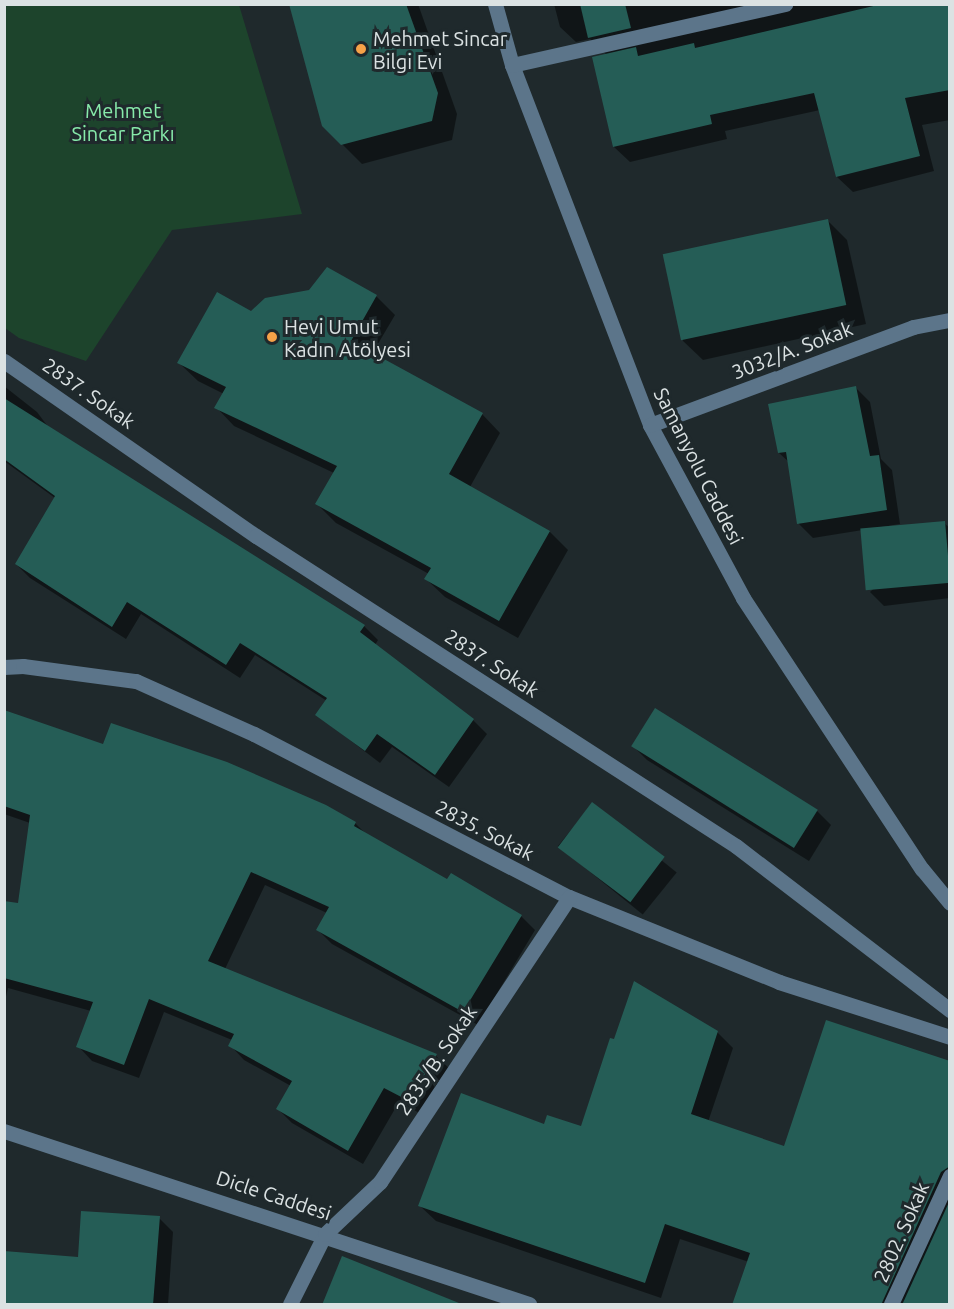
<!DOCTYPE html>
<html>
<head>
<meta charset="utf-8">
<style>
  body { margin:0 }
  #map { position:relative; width:954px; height:1309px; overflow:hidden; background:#1f292c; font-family:Ubuntu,sans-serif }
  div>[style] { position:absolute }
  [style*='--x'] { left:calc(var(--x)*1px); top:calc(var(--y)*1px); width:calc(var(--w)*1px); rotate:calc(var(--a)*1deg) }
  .green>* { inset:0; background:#1d442c }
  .shadow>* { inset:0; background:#0007; transform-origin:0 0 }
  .building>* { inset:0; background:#255d56; transform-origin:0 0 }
  .minor>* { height:15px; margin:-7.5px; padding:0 7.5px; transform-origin:7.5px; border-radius:7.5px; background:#5c758a }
  .dots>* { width:16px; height:16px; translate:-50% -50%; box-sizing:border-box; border:3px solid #1f292c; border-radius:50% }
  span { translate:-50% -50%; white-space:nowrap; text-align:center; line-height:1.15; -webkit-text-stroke:6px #1f292c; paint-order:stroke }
  .poi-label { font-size:20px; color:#dbe2e3 }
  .left { translate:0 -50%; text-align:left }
  .park-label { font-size:20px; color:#87eaaa }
  .street-label { font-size:20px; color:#dbe2e3 }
  .frame { position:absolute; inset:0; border:6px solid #dbe2e3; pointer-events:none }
</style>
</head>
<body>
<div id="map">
  <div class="green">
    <i style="clip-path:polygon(5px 4px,239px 5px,302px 214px,172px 230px,86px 361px,19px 338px,5px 328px)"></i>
  </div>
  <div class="shadow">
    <i style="clip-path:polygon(290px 4px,418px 4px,457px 114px,452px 140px,362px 164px,323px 125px)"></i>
    <i style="clip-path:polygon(554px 4px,950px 4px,950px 120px,922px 125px,934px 171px,853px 192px,837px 177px,820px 110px,725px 131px,727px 139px,630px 162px,614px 147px,607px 55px,590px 39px,576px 42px,560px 27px)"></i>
    <i style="clip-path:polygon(828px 221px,847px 240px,866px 324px,703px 360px,683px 341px,665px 257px)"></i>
    <i style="clip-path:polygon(327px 269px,377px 297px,395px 315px,372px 354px,482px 414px,500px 433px,470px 487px,550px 532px,568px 550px,518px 638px,445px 597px,426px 579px,429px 574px,336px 523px,317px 504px,334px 473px,234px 426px,216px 407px,224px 394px,198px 381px,179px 363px,251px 313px,310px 291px)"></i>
    <i style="clip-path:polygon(4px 386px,37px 412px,49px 428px,364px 626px,378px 640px,375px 645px,473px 720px,487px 734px,449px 787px,392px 747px,380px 763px,317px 715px,327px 701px,255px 655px,240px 678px,141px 614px,126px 639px,30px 578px,16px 564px,55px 498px,4px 461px)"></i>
    <i style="clip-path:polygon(856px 388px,870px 402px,881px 459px,892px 470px,900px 524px,813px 538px,799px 524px,790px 463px,779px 453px)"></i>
    <i style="clip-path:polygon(944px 523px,950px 528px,950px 598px,884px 606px,870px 592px)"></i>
    <i style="clip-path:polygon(655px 710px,817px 811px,831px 825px,809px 861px,647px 760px,633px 746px)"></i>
    <i style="clip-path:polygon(4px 711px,104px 746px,355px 823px,369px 837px,448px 881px,521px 916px,535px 930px,478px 1025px,332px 944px,318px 930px,327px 913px,265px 885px,225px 969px,436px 1056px,451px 1070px,423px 1115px,399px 1102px,363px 1164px,292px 1123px,278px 1109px,291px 1086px,244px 1060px,230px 1045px,232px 1040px,164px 1012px,139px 1078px,92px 1061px,78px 1046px,91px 1011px,8px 988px,4px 1005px,4px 903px,19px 905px,30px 823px,4px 814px)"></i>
    <i style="left:592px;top:804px;width:109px;height:54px;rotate:39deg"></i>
    <i style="clip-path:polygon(717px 1032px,733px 1048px,708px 1122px,785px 1148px,950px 1063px,950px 1304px,733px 1304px,749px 1262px,680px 1239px,661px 1298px,436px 1221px,420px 1206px,545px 1126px,582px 1128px)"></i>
    <i style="clip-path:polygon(159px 1218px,173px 1232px,168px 1304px,4px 1304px,79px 1258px)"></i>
  </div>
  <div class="building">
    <i style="clip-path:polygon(289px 4px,406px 4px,438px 93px,432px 121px,341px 145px,322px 126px)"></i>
    <i style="clip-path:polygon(580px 4px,625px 4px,631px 28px,588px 38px)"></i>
    <i style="clip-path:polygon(882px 4px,950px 4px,950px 90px,905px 98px,920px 156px,836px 177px,814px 93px,710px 115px,712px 124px,613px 147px,592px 57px,636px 47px,638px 56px,694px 43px,695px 48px)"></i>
    <i style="left:828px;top:219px;width:88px;height:169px;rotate:78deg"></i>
    <i style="clip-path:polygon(327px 267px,377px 295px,351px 341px,483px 413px,449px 474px,550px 531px,499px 621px,424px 579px,431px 568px,315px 504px,337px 466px,214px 408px,226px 387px,177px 363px,217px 292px,251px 311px,265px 298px,309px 290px)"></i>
    <i style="clip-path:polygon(856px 386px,870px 456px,879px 455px,887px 510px,797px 524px,786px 452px,778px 453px,768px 404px)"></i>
    <i style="clip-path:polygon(4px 398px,365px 625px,360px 632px,474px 719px,435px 775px,377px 734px,365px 751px,315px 715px,327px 698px,240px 643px,226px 665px,127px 602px,112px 627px,15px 564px,55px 496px,4px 459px)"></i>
    <i style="left:945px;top:521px;width:62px;height:85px;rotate:85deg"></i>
    <i style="left:655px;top:708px;width:192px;height:45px;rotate:32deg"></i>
    <i style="clip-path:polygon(4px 710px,103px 744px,111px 723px,227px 762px,326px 805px,356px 822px,354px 826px,447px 879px,451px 873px,522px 915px,463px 1012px,316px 930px,329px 907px,251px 872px,208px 961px,437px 1054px,409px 1101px,384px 1088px,348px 1151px,276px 1109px,292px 1081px,228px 1046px,234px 1034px,149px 999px,124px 1065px,76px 1047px,93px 1002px,4px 978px,4px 901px,18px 903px,30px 815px,4px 806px)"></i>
    <i style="left:592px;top:802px;width:91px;height:57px;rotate:37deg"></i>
    <i style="clip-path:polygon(634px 981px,718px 1031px,691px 1114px,784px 1146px,826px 1020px,950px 1061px,950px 1166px,941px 1172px,881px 1305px,732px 1305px,750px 1253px,665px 1224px,645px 1283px,418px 1206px,461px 1093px,544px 1124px,547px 1115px,581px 1126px,610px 1038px,614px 1039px)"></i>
    <i style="clip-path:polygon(950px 1200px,950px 1305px,902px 1305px)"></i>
    <i style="clip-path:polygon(81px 1211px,160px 1216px,153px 1305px,4px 1305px,4px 1251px,78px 1257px)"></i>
    <i style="clip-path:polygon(342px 1256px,459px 1303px,458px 1305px,322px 1305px)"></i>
  </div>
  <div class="minor">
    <i style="--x:495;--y:4;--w:63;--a:74.4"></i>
    <i style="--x:512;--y:65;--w:386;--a:69"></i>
    <i style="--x:650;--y:425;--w:196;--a:61.7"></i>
    <i style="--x:743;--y:598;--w:325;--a:56.6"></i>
    <i style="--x:922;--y:869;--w:44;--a:50.5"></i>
    <i style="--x:512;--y:65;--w:280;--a:-12.6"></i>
    <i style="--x:4;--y:361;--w:307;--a:34.8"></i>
    <i style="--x:256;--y:536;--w:571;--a:32.86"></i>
    <i style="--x:736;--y:846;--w:270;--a:37.5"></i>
    <i style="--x:650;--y:425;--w:281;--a:-20.4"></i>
    <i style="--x:913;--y:327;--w:38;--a:-11"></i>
    <i style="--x:4;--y:667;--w:19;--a:-3"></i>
    <i style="--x:23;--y:666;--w:114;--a:7.6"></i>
    <i style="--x:136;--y:681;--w:129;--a:24.2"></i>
    <i style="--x:254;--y:734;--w:355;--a:27.4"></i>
    <i style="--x:569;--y:897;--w:227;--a:22"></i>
    <i style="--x:779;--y:982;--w:180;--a:17.8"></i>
    <i style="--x:4;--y:1131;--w:553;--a:18.24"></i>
    <i style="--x:290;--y:1304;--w:78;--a:-63.4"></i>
    <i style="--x:325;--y:1234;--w:76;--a:-43.4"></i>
    <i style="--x:380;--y:1182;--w:342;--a:-56.4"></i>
    <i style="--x:891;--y:1304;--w:141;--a:-65.3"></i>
  </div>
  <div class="dots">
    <i style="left:361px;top:49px;background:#f6a248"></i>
    <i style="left:272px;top:337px;background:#f6a248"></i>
  </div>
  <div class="poi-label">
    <span class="left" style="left:373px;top:50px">Mehmet Sincar<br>Bilgi Evi</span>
    <span class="left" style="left:284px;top:338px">Hevi Umut<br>Kadın Atölyesi</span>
  </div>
  <div class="park-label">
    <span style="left:123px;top:122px">Mehmet<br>Sincar Parkı</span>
  </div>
  <div class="street-label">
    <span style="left:792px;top:350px;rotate:-21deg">3032/A. Sokak</span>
    <span style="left:89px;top:393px;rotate:35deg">2837. Sokak</span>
    <span style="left:699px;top:466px;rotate:63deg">Samanyolu Caddesi</span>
    <span style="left:492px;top:663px;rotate:33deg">2837. Sokak</span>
    <span style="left:485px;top:830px;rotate:27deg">2835. Sokak</span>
    <span style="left:436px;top:1060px;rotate:-56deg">2835/B. Sokak</span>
    <span style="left:274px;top:1195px;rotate:18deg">Dicle Caddesi</span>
    <span style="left:901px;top:1232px;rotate:-66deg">2802. Sokak</span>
  </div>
  <div class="frame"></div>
</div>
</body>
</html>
